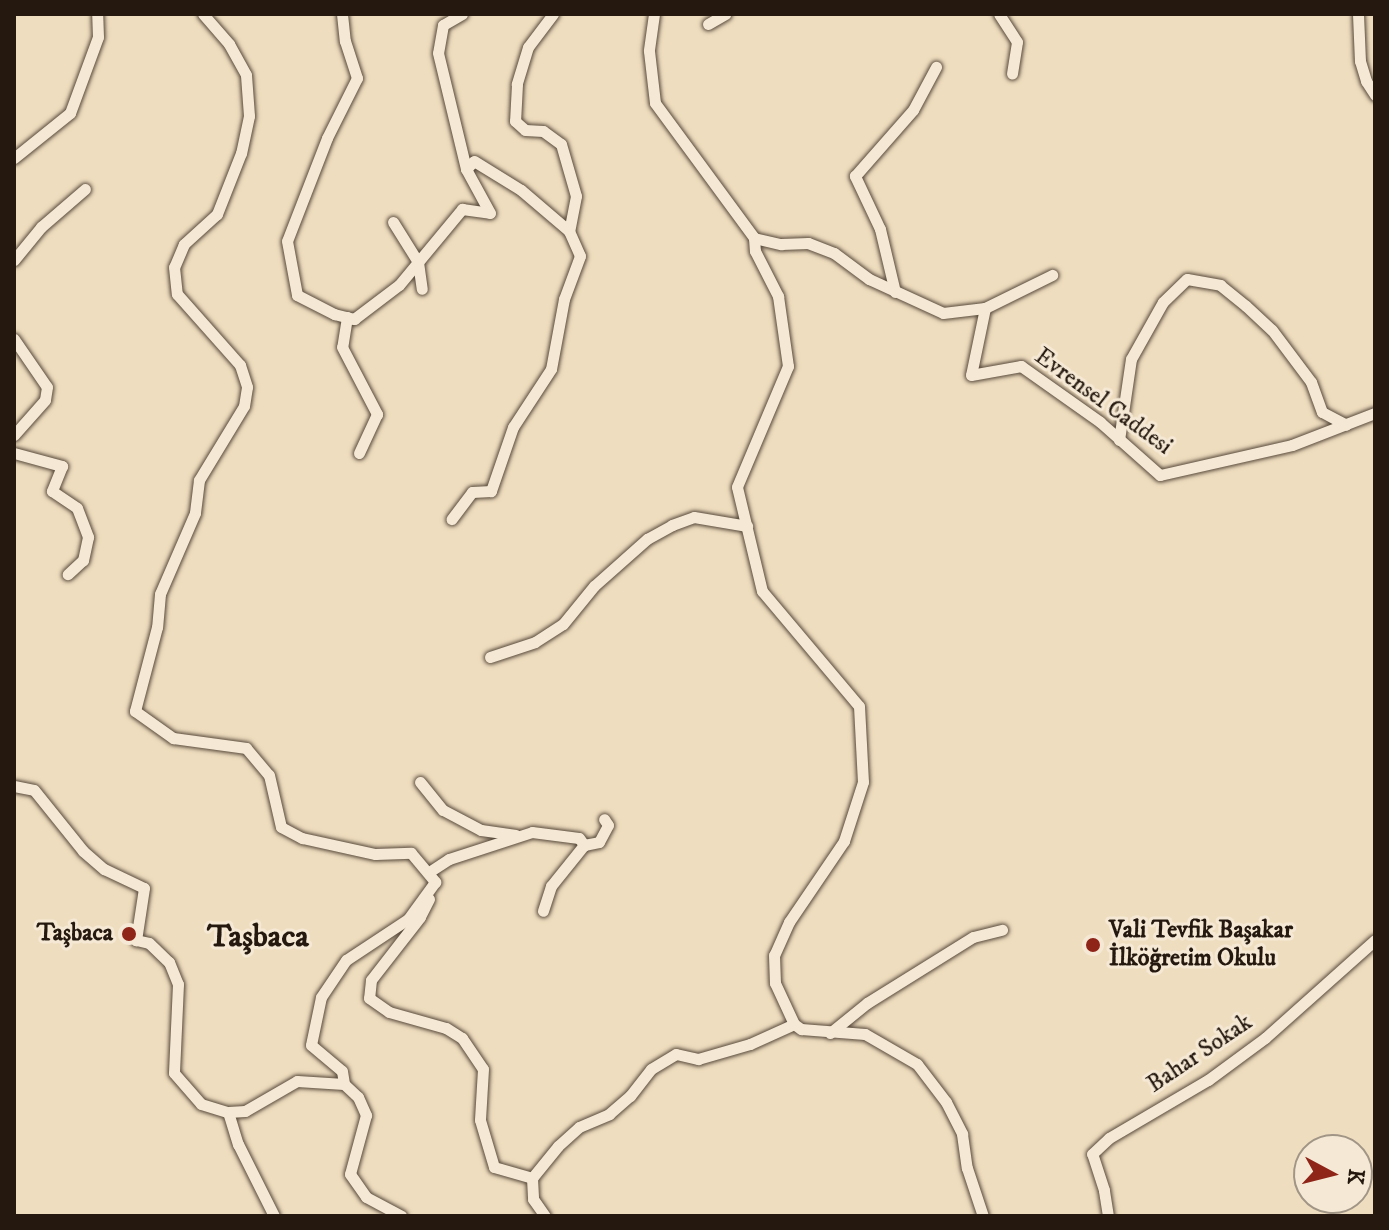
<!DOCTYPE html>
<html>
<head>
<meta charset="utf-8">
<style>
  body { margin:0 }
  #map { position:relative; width:1389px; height:1230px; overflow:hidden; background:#efddbf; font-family:"IM FELL DW Pica",serif }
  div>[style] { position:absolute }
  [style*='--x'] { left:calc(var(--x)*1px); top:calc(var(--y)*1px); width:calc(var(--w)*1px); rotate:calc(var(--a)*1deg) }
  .roads { filter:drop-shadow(0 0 2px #57493b) drop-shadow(0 0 2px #57493b) }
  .minor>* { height:11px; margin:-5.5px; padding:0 5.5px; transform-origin:5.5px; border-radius:5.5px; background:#f5e9d5 }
  .dots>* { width:22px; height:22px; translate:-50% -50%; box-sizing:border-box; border:4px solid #f5e9d5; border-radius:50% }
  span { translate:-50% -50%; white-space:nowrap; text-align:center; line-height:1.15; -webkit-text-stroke:6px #f5e9d5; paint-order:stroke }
  .street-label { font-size:24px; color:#24180f }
  .poi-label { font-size:24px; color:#24180f; font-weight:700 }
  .left { translate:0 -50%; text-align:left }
  .right { translate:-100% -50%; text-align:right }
  .district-label { font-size:32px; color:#24180f; font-weight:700 }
  .frame { position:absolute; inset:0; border:16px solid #24180f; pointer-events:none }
  .north { position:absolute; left:1293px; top:1134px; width:80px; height:80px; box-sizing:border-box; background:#f5e9d5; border:2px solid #a19586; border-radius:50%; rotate:97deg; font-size:22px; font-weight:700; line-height:32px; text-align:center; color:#24180f }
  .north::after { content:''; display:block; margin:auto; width:28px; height:36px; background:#8f2418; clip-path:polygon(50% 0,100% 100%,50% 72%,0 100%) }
</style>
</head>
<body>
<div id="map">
  <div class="roads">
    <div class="minor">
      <i style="--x:203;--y:14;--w:40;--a:49"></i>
      <i style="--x:229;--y:44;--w:35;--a:61"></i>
      <i style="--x:246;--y:75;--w:41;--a:85.8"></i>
      <i style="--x:249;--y:116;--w:38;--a:102"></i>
      <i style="--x:241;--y:153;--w:66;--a:111.5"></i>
      <i style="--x:217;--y:214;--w:45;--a:137.7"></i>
      <i style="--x:184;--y:244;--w:25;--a:113"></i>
      <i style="--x:174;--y:267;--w:27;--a:84"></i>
      <i style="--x:177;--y:294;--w:95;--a:48.4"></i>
      <i style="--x:240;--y:365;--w:23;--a:72"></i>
      <i style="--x:247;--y:387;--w:19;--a:99"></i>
      <i style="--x:244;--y:406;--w:87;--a:121.3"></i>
      <i style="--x:199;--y:480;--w:33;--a:97"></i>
      <i style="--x:195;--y:513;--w:88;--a:113.4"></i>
      <i style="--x:160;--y:594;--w:33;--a:95"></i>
      <i style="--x:157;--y:627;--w:87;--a:104.7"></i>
      <i style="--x:135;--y:711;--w:47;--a:35.4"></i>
      <i style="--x:173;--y:738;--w:74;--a:7.8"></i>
      <i style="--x:246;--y:748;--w:35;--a:50"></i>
      <i style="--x:269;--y:775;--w:53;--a:77"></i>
      <i style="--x:281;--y:827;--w:24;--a:28"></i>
      <i style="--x:302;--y:838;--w:75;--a:12.4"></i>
      <i style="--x:375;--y:854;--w:36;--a:-2"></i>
      <i style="--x:411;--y:853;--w:38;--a:50"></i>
      <i style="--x:435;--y:882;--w:46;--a:126.1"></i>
      <i style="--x:408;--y:919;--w:74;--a:146.5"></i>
      <i style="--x:346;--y:960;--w:45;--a:124"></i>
      <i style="--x:321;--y:997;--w:49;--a:101.8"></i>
      <i style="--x:311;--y:1045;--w:40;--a:40"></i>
      <i style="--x:342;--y:1071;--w:13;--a:81"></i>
      <i style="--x:342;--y:14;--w:27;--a:84"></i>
      <i style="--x:345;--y:41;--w:39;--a:72"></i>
      <i style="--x:357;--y:78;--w:67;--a:116.6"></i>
      <i style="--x:327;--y:138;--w:110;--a:111.2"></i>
      <i style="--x:287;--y:241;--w:55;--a:79.5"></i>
      <i style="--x:297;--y:295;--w:42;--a:27.2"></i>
      <i style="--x:334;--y:314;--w:21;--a:14"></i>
      <i style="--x:354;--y:319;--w:56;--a:-37.1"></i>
      <i style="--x:399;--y:285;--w:99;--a:-50.3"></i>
      <i style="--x:462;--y:209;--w:28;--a:8"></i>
      <i style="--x:490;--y:213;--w:50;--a:-118.6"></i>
      <i style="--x:466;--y:169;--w:11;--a:-45"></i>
      <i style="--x:474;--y:161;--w:55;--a:31.7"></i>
      <i style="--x:521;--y:190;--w:63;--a:40.5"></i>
      <i style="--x:569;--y:231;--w:27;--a:66"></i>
      <i style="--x:580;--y:256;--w:46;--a:110.4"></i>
      <i style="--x:564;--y:299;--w:71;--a:100.5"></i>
      <i style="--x:551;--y:369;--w:69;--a:123.2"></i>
      <i style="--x:513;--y:427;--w:68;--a:109"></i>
      <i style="--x:491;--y:491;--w:19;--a:177"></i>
      <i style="--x:472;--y:492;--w:34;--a:127"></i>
      <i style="--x:462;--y:14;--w:22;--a:150"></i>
      <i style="--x:443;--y:25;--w:28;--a:100"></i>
      <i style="--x:438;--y:53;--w:119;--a:76.4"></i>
      <i style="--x:553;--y:14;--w:41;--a:127.1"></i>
      <i style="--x:528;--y:47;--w:39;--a:107"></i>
      <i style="--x:517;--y:84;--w:37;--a:93"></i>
      <i style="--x:515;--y:121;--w:13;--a:42"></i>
      <i style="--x:525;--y:130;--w:18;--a:3"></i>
      <i style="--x:543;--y:131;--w:22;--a:36"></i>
      <i style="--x:561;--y:144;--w:54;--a:73.9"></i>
      <i style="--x:576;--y:196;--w:36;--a:101"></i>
      <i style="--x:654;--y:14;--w:37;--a:98"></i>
      <i style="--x:649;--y:51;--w:52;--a:83.4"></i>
      <i style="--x:655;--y:103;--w:167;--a:53.7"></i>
      <i style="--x:754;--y:238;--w:13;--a:86"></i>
      <i style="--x:755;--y:251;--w:51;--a:62.9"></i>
      <i style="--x:778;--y:296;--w:71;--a:81.9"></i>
      <i style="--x:788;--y:366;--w:131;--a:112.9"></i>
      <i style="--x:737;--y:487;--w:107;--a:76.5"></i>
      <i style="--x:762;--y:591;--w:150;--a:49.9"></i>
      <i style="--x:859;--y:706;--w:76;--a:87"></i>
      <i style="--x:863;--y:782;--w:62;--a:107.9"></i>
      <i style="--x:844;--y:841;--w:98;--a:124.2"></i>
      <i style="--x:789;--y:922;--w:36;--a:114"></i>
      <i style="--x:774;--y:955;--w:28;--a:88"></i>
      <i style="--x:775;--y:983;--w:45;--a:65.1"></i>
      <i style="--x:794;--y:1024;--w:9;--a:36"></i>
      <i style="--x:801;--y:1029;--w:64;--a:4.5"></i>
      <i style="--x:865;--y:1034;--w:60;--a:30"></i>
      <i style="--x:917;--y:1064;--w:48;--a:52.7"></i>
      <i style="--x:946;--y:1102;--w:36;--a:63"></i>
      <i style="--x:962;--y:1134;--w:34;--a:82"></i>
      <i style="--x:967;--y:1168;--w:51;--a:71.6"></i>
      <i style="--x:999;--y:14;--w:33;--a:57"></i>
      <i style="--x:1017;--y:42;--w:32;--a:99"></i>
      <i style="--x:1358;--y:14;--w:47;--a:87.6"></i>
      <i style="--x:1360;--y:61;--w:21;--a:73"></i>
      <i style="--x:1366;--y:81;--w:17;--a:57"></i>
      <i style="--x:708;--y:24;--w:20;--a:-30"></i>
      <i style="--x:14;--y:158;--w:72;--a:-38.8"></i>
      <i style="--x:70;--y:113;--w:81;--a:-69.8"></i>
      <i style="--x:98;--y:37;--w:23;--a:-92"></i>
      <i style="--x:393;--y:222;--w:47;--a:58"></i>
      <i style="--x:418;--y:262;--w:27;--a:82"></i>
      <i style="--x:754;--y:238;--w:28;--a:13"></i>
      <i style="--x:781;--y:244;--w:27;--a:-2"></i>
      <i style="--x:808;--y:243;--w:28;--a:21"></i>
      <i style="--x:834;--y:253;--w:44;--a:36.6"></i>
      <i style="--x:869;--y:279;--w:81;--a:24.7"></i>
      <i style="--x:943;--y:313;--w:42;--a:-6.8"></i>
      <i style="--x:985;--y:308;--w:68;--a:101.8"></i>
      <i style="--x:971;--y:375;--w:51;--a:-10.2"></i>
      <i style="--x:1021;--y:366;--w:97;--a:35.3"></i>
      <i style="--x:1100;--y:422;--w:80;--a:41.5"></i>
      <i style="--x:1160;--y:475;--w:135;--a:-12.8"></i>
      <i style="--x:1292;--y:445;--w:89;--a:-21.1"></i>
      <i style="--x:14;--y:260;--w:43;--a:-50.7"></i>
      <i style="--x:41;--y:227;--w:58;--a:-40.8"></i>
      <i style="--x:895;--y:292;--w:65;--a:-103.4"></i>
      <i style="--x:880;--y:229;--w:59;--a:-115.3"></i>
      <i style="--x:855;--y:176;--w:88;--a:-48.7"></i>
      <i style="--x:913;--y:110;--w:49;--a:-61.9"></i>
      <i style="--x:985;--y:308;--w:75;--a:-26.2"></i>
      <i style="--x:347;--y:317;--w:30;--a:99"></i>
      <i style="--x:342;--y:347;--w:76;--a:62.4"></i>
      <i style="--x:377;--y:414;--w:43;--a:114.8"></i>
      <i style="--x:14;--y:339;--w:58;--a:55.5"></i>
      <i style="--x:47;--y:387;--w:13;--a:99"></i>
      <i style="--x:45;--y:400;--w:47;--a:131.5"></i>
      <i style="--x:1119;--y:440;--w:82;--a:-81.6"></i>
      <i style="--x:1131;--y:359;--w:65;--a:-60.7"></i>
      <i style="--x:1163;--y:302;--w:33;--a:-44"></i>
      <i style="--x:1187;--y:279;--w:34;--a:10"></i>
      <i style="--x:1220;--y:285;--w:33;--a:39"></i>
      <i style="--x:1246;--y:306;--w:35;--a:43"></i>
      <i style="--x:1272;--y:330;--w:65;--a:53.1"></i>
      <i style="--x:1311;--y:382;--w:32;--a:70"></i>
      <i style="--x:1322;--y:412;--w:27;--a:28"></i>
      <i style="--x:14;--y:453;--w:50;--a:15.2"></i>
      <i style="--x:62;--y:466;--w:27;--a:112"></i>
      <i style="--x:52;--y:491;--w:30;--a:34"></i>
      <i style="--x:77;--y:508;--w:31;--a:69"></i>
      <i style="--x:88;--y:537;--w:24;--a:102"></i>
      <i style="--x:83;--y:560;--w:21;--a:137"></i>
      <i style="--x:490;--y:657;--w:47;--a:-18.4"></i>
      <i style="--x:535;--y:642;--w:33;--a:-33"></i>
      <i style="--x:563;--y:624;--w:49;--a:-50.8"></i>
      <i style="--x:594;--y:586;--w:71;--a:-41.6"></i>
      <i style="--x:647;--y:539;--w:29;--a:-29"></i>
      <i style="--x:672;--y:525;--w:23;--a:-20"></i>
      <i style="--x:694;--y:517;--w:54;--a:9.6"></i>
      <i style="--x:420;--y:782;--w:36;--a:51"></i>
      <i style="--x:443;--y:810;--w:43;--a:27.8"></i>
      <i style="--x:481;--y:830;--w:35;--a:8"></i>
      <i style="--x:14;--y:786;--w:20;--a:11"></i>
      <i style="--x:34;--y:790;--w:78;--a:51.2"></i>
      <i style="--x:83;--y:851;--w:28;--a:41"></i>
      <i style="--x:104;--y:869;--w:44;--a:25.4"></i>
      <i style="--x:144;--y:888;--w:53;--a:98.7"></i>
      <i style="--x:136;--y:940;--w:13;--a:13"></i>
      <i style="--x:149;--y:943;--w:28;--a:44"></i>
      <i style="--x:169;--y:962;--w:24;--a:68"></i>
      <i style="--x:178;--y:984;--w:89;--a:92.6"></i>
      <i style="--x:174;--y:1073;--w:41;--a:48.9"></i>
      <i style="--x:201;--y:1104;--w:28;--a:17"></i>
      <i style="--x:228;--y:1112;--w:17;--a:-3"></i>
      <i style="--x:245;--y:1111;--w:60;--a:-30"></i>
      <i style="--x:297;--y:1081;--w:47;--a:3.7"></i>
      <i style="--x:344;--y:1084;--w:19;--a:43"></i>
      <i style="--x:358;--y:1097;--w:20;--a:66"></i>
      <i style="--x:366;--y:1115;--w:61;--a:105.2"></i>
      <i style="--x:350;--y:1174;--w:28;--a:55"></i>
      <i style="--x:366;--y:1197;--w:40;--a:28"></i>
      <i style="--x:584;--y:845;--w:15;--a:-11"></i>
      <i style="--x:599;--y:842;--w:19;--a:-62"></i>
      <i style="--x:608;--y:825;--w:7;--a:-124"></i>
      <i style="--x:429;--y:872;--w:24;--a:-33"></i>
      <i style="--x:449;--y:859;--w:87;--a:-18"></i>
      <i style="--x:532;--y:832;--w:47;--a:7.3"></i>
      <i style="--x:579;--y:838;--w:9;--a:54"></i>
      <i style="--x:584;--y:845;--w:53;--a:128.8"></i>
      <i style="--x:551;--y:886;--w:26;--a:108"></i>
      <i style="--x:429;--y:899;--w:20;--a:117"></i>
      <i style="--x:420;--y:917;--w:80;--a:127.9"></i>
      <i style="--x:371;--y:980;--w:18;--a:96"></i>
      <i style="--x:369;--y:998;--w:24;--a:35"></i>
      <i style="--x:389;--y:1012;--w:59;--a:15.7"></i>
      <i style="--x:446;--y:1028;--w:19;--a:32"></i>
      <i style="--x:462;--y:1038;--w:37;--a:56"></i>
      <i style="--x:483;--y:1069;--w:51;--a:93.4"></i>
      <i style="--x:480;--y:1120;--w:49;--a:73.4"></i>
      <i style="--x:494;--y:1167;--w:40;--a:16"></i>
      <i style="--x:532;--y:1178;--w:41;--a:-50.9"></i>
      <i style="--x:558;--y:1146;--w:28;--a:-42"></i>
      <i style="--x:579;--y:1127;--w:33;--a:-23"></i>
      <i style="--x:609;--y:1114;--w:28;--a:-41"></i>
      <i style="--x:630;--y:1096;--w:34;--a:-52"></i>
      <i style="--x:651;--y:1069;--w:29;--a:-31"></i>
      <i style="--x:676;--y:1054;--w:23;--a:13"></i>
      <i style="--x:698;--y:1059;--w:54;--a:-16.1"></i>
      <i style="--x:750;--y:1044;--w:48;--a:-24.4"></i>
      <i style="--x:830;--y:1033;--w:48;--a:-39"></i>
      <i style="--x:867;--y:1003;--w:125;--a:-31.9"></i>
      <i style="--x:973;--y:937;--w:30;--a:-14"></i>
      <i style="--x:228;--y:1112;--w:34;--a:73"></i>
      <i style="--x:238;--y:1144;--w:80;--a:63.4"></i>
      <i style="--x:532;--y:1178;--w:21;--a:87"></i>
      <i style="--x:533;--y:1199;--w:21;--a:55"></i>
      <i style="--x:1108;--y:1216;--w:26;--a:-99"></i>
      <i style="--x:1104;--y:1190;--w:38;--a:-108"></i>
      <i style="--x:1092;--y:1154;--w:23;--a:-43"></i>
      <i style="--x:1109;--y:1138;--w:115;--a:-30.4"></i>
      <i style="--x:1208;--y:1080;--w:71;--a:-36.4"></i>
      <i style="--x:1265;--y:1038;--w:147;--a:-41.7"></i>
    </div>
  </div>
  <div class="dots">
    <i style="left:129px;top:934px;background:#8f2418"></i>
    <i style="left:1093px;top:945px;background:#8f2418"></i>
  </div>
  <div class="street-label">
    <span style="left:1103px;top:402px;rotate:36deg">Evrensel Caddesi</span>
    <span style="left:1200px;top:1054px;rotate:-34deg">Bahar Sokak</span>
  </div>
  <div class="poi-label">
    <span class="left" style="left:1109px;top:945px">Vali Tevfik Başakar<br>İlköğretim Okulu</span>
    <span class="right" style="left:113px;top:934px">Taşbaca</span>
  </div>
  <div class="district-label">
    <span style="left:258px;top:937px">Taşbaca</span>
  </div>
  <div class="frame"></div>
  <div class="north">K</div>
</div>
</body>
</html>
